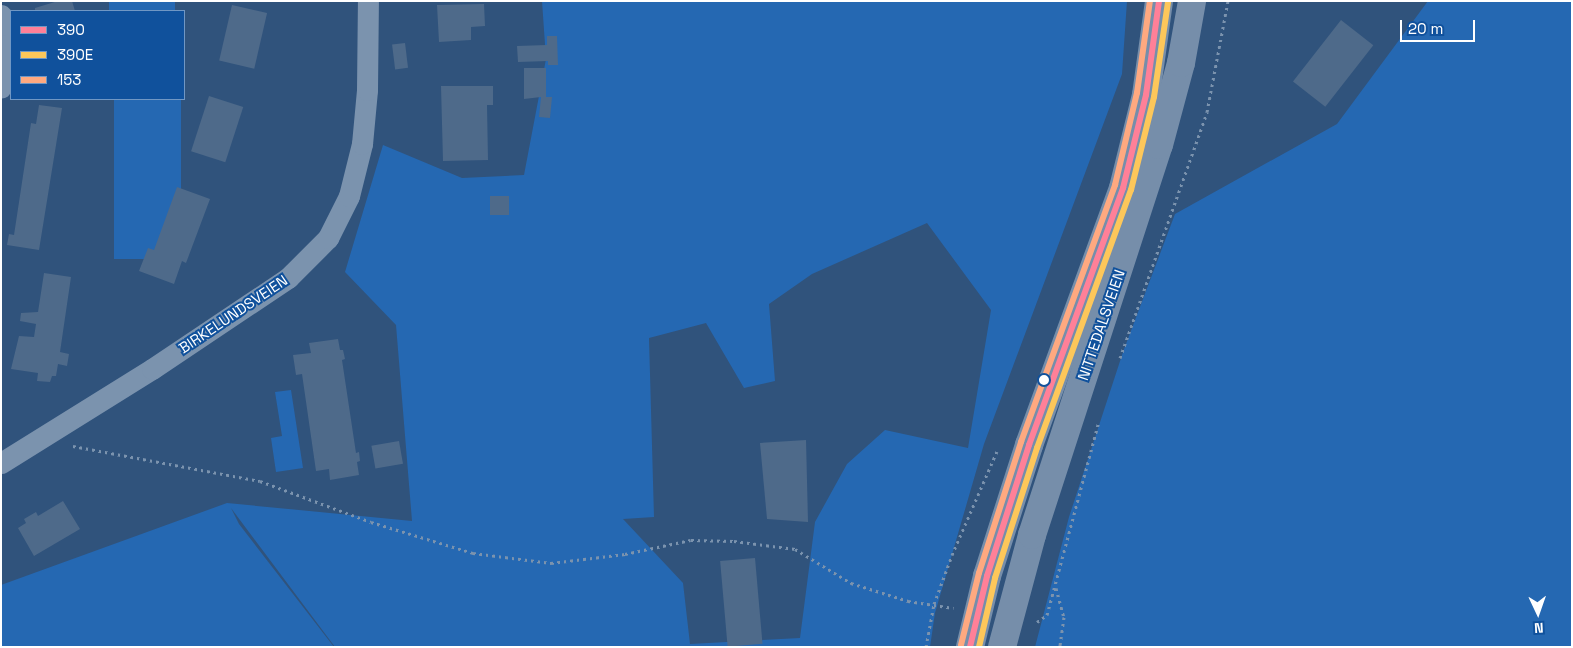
<!DOCTYPE html>
<html>
<head>
<meta charset="utf-8">
<style>
  body { margin:0 }
  #map { position:relative; width:1573px; height:648px; overflow:hidden; background:#30537c; font-family:"Space Grotesk",sans-serif }
  div>[style] { position:absolute }
  [style*='--x'] { left:calc(var(--x)*1px); top:calc(var(--y)*1px); width:calc(var(--w)*1px); rotate:calc(var(--a)*1deg) }
  .green>* { inset:0; background:#2568b2; transform-origin:0 0 }
  .building>* { inset:0; background:#4e6a8a; transform-origin:0 0 }
  .path>* { height:3px; margin-top:-1.5px; transform-origin:0; background:repeating-linear-gradient(90deg,#7b93ae 0 2.5px,transparent 0 6.5px) }
  .minor>* { height:21px; margin:-10.5px; padding:0 10.5px; transform-origin:10.5px; border-radius:10.5px; background:#7b93ae }
  .secondary>* { height:28px; margin:-14px; padding:0 14px; transform-origin:14px; border-radius:14px; background:#768eaa }
  .bus-1>* { height:6px; margin:-3px; padding:0 3px; transform-origin:3px; border-radius:3px; background:#ff8098 }
  .bus-2>* { height:6px; margin:-3px; padding:0 3px; transform-origin:3px; border-radius:3px; background:#fdc75a }
  .bus-3>* { height:6px; margin:-3px; padding:0 3px; transform-origin:3px; border-radius:3px; background:#ffa980 }
  .dots>* { width:14px; height:14px; translate:-50% -50%; box-sizing:border-box; border:2px solid #10519c; border-radius:50% }
  span { translate:-50% -50%; white-space:nowrap; text-align:center; line-height:1.15; -webkit-text-stroke:4px #10519c; paint-order:stroke }
  .street-label { font-size:15px; color:#fff }
  .frame { position:absolute; inset:0; border:2px solid #fff; pointer-events:none }
  .legend { position:absolute; left:10px; top:10px; width:175px; height:90px; box-sizing:border-box; background:#10519c; border:1px solid #7097c4; margin:0; padding:6px 9px; list-style:none; font-size:15px; color:#fff }
  .legend li { display:flex; align-items:center; gap:10px; height:25px }
  .legend b { width:25px; border:1px solid #7097c4 }
  .north { position:absolute; left:1513px; top:588px; width:50px; height:50px; -webkit-text-stroke:4px #10519c; paint-order:stroke; rotate:177deg; font-size:14px; font-weight:700; line-height:20px; text-align:center; color:#fff }
  .north::after { content:''; display:block; margin:auto; width:18px; height:22px; background:#fff; clip-path:polygon(50% 0,100% 100%,50% 72%,0 100%) }
  .scale { position:absolute; left:1400px; top:20px; width:75px; height:22px; box-sizing:border-box; border:2px solid #fff; border-top:0; padding-left:6px; font-size:15px; line-height:18px; white-space:nowrap; color:#fff; -webkit-text-stroke:4px #10519c; paint-order:stroke }
</style>
</head>
<body>
<div id="map">
  <div class="green">
    <i style="left:109px;top:1px;width:66px;height:10px"></i>
    <i style="clip-path:polygon(evenodd,542px 1px,1127px 1px,1122px 74px,984px 444px,935px 613px,930px 647px,335px 647px,231px 508px,239px 524px,334px 647px,1px 647px,1px 585px,227px 503px,412px 521px,396px 325px,345px 272px,383px 145px,462px 178px,524px 175px,546px 59px,542px 1px,927px 223px,991px 310px,968px 448px,885px 430px,847px 464px,815px 522px,800px 638px,690px 644px,683px 583px,623px 519px,654px 517px,649px 338px,706px 323px,744px 388px,775px 381px,769px 304px,812px 274px,927px 223px)"></i>
    <i style="clip-path:polygon(1428px 1px,1572px 1px,1572px 647px,1035px 647px,1069px 517px,1123px 352px,1175px 214px,1337px 124px)"></i>
    <i style="left:114px;top:99px;width:67px;height:160px"></i>
    <i style="clip-path:polygon(291px 390px,303px 468px,276px 472px,271px 438px,282px 436px,275px 392px)"></i>
  </div>
  <div class="building">
    <i style="clip-path:polygon(58px 1px,72px 1px,75px 11px,35px 11px,35px 8px)"></i>
    <i style="clip-path:polygon(484px 4px,485px 26px,471px 27px,471px 40px,439px 42px,437px 5px)"></i>
    <i style="left:232px;top:5px;width:36px;height:57px;rotate:13deg"></i>
    <i style="left:1341px;top:20px;width:41px;height:78px;rotate:38deg"></i>
    <i style="clip-path:polygon(547px 36px,557px 36px,558px 65px,548px 65px,548px 61px,518px 62px,517px 46px,547px 45px)"></i>
    <i style="left:405px;top:43px;width:25px;height:13px;rotate:83deg"></i>
    <i style="clip-path:polygon(524px 68px,546px 68px,546px 97px,552px 97px,550px 118px,539px 117px,541px 97px,524px 99px)"></i>
    <i style="clip-path:polygon(441px 86px,493px 86px,493px 105px,487px 105px,488px 160px,443px 161px)"></i>
    <i style="left:209px;top:96px;width:36px;height:58px;rotate:18deg"></i>
    <i style="clip-path:polygon(39px 105px,62px 108px,39px 250px,7px 245px,9px 234px,14px 235px,31px 123px,36px 124px)"></i>
    <i style="clip-path:polygon(177px 187px,210px 199px,186px 263px,182px 261px,174px 284px,139px 271px,148px 248px,154px 250px)"></i>
    <i style="left:490px;top:196px;width:19px;height:19px"></i>
    <i style="clip-path:polygon(44px 273px,71px 277px,60px 352px,69px 354px,67px 366px,58px 364px,56px 376px,52px 376px,50px 382px,37px 381px,38px 373px,11px 369px,19px 336px,34px 337px,36px 324px,20px 321px,21px 313px,38px 312px)"></i>
    <i style="clip-path:polygon(338px 339px,340px 350px,343px 350px,345px 359px,342px 360px,356px 453px,359px 452px,360px 461px,357px 462px,359px 475px,330px 480px,329px 469px,316px 471px,302px 374px,296px 375px,293px 355px,311px 353px,309px 343px)"></i>
    <i style="clip-path:polygon(806px 440px,808px 522px,767px 519px,760px 443px)"></i>
    <i style="left:399px;top:441px;width:23px;height:28px;rotate:80deg"></i>
    <i style="clip-path:polygon(63px 501px,80px 529px,34px 556px,18px 528px,26px 523px,24px 519px,36px 512px,38px 516px)"></i>
    <i style="left:755px;top:558px;width:86px;height:35px;rotate:85deg"></i>
  </div>
  <div class="path">
    <i style="--x:1120;--y:358;--w:261;--a:-70.5"></i>
    <i style="--x:1207;--y:112;--w:113;--a:-79.3"></i>
    <i style="--x:73;--y:446;--w:190;--a:10.6"></i>
    <i style="--x:260;--y:481;--w:118;--a:20.3"></i>
    <i style="--x:371;--y:522;--w:107;--a:16.9"></i>
    <i style="--x:473;--y:553;--w:79;--a:7.3"></i>
    <i style="--x:551;--y:563;--w:75;--a:-6.9"></i>
    <i style="--x:625;--y:554;--w:67;--a:-12"></i>
    <i style="--x:691;--y:540;--w:43;--a:1.3"></i>
    <i style="--x:734;--y:541;--w:62;--a:7.5"></i>
    <i style="--x:795;--y:549;--w:66;--a:31.3"></i>
    <i style="--x:851;--y:583;--w:60;--a:17.5"></i>
    <i style="--x:908;--y:601;--w:46;--a:8.8"></i>
    <i style="--x:1056;--y:588;--w:30;--a:75"></i>
    <i style="--x:1064;--y:617;--w:30;--a:98"></i>
    <i style="--x:1037;--y:622;--w:12;--a:-35"></i>
    <i style="--x:1047;--y:615;--w:198;--a:-75"></i>
    <i style="--x:926;--y:647;--w:44;--a:-79.5"></i>
    <i style="--x:934;--y:604;--w:52;--a:-69.8"></i>
    <i style="--x:952;--y:555;--w:113;--a:-66.6"></i>
  </div>
  <div class="minor">
    <i style="--x:1;--y:15;--w:31;--a:79"></i>
    <i style="--x:7;--y:45;--w:43;--a:97.9"></i>
    <i style="--x:1;--y:463;--w:178;--a:-31.9"></i>
    <i style="--x:152;--y:369;--w:164;--a:-33.8"></i>
    <i style="--x:288;--y:278;--w:57;--a:-45"></i>
    <i style="--x:328;--y:238;--w:47;--a:-63.4"></i>
    <i style="--x:349;--y:196;--w:54;--a:-76"></i>
    <i style="--x:362;--y:144;--w:54;--a:-84.7"></i>
    <i style="--x:367;--y:90;--w:89;--a:-89.4"></i>
  </div>
  <div class="secondary">
    <i style="--x:970;--y:647;--w:73;--a:-76.5"></i>
    <i style="--x:987;--y:576;--w:138;--a:-72.2"></i>
    <i style="--x:1029;--y:445;--w:274;--a:-69.9"></i>
    <i style="--x:1123;--y:188;--w:96;--a:-76.1"></i>
    <i style="--x:1146;--y:95;--w:95;--a:-82.1"></i>
    <i style="--x:1002;--y:647;--w:116;--a:-75"></i>
    <i style="--x:1032;--y:535;--w:410;--a:-72"></i>
    <i style="--x:1159;--y:145;--w:85;--a:-75"></i>
    <i style="--x:1181;--y:63;--w:63;--a:-79.9"></i>
  </div>
  <div class="bus-1">
    <i style="--x:970;--y:647;--w:73;--a:-76.5"></i>
    <i style="--x:987;--y:576;--w:138;--a:-72.2"></i>
    <i style="--x:1029;--y:445;--w:274;--a:-69.9"></i>
    <i style="--x:1123;--y:188;--w:96;--a:-76.1"></i>
    <i style="--x:1146;--y:95;--w:95;--a:-82.1"></i>
  </div>
  <div class="bus-2">
    <i style="--x:979;--y:647;--w:71;--a:-76.9"></i>
    <i style="--x:995;--y:578;--w:137;--a:-72.1"></i>
    <i style="--x:1037;--y:448;--w:275;--a:-70"></i>
    <i style="--x:1131;--y:190;--w:96;--a:-76.1"></i>
    <i style="--x:1154;--y:97;--w:96;--a:-81.6"></i>
  </div>
  <div class="bus-3">
    <i style="--x:961;--y:645;--w:74;--a:-76"></i>
    <i style="--x:979;--y:573;--w:138;--a:-72.2"></i>
    <i style="--x:1021;--y:442;--w:274;--a:-69.9"></i>
    <i style="--x:1115;--y:185;--w:95;--a:-76.6"></i>
    <i style="--x:1137;--y:93;--w:93;--a:-82"></i>
  </div>
  <div class="dots">
    <i style="left:1044px;top:380px;background:#fff"></i>
  </div>
  <div class="street-label">
    <span style="left:233px;top:314px;rotate:-34deg">BIRKELUNDSVEIEN</span>
    <span style="left:1101px;top:325px;rotate:-71deg">NITTEDALSVEIEN</span>
  </div>
  <div class="frame"></div>
  <ul class="legend">
  <li><b style="height:6px;background:#ff8098"></b>390</li>
  <li><b style="height:6px;background:#fdc75a"></b>390E</li>
  <li><b style="height:6px;background:#ffa980"></b>153</li>
  </ul>
  <div class="north">N</div>
  <div class="scale">20 m</div>
</div>
</body>
</html>
